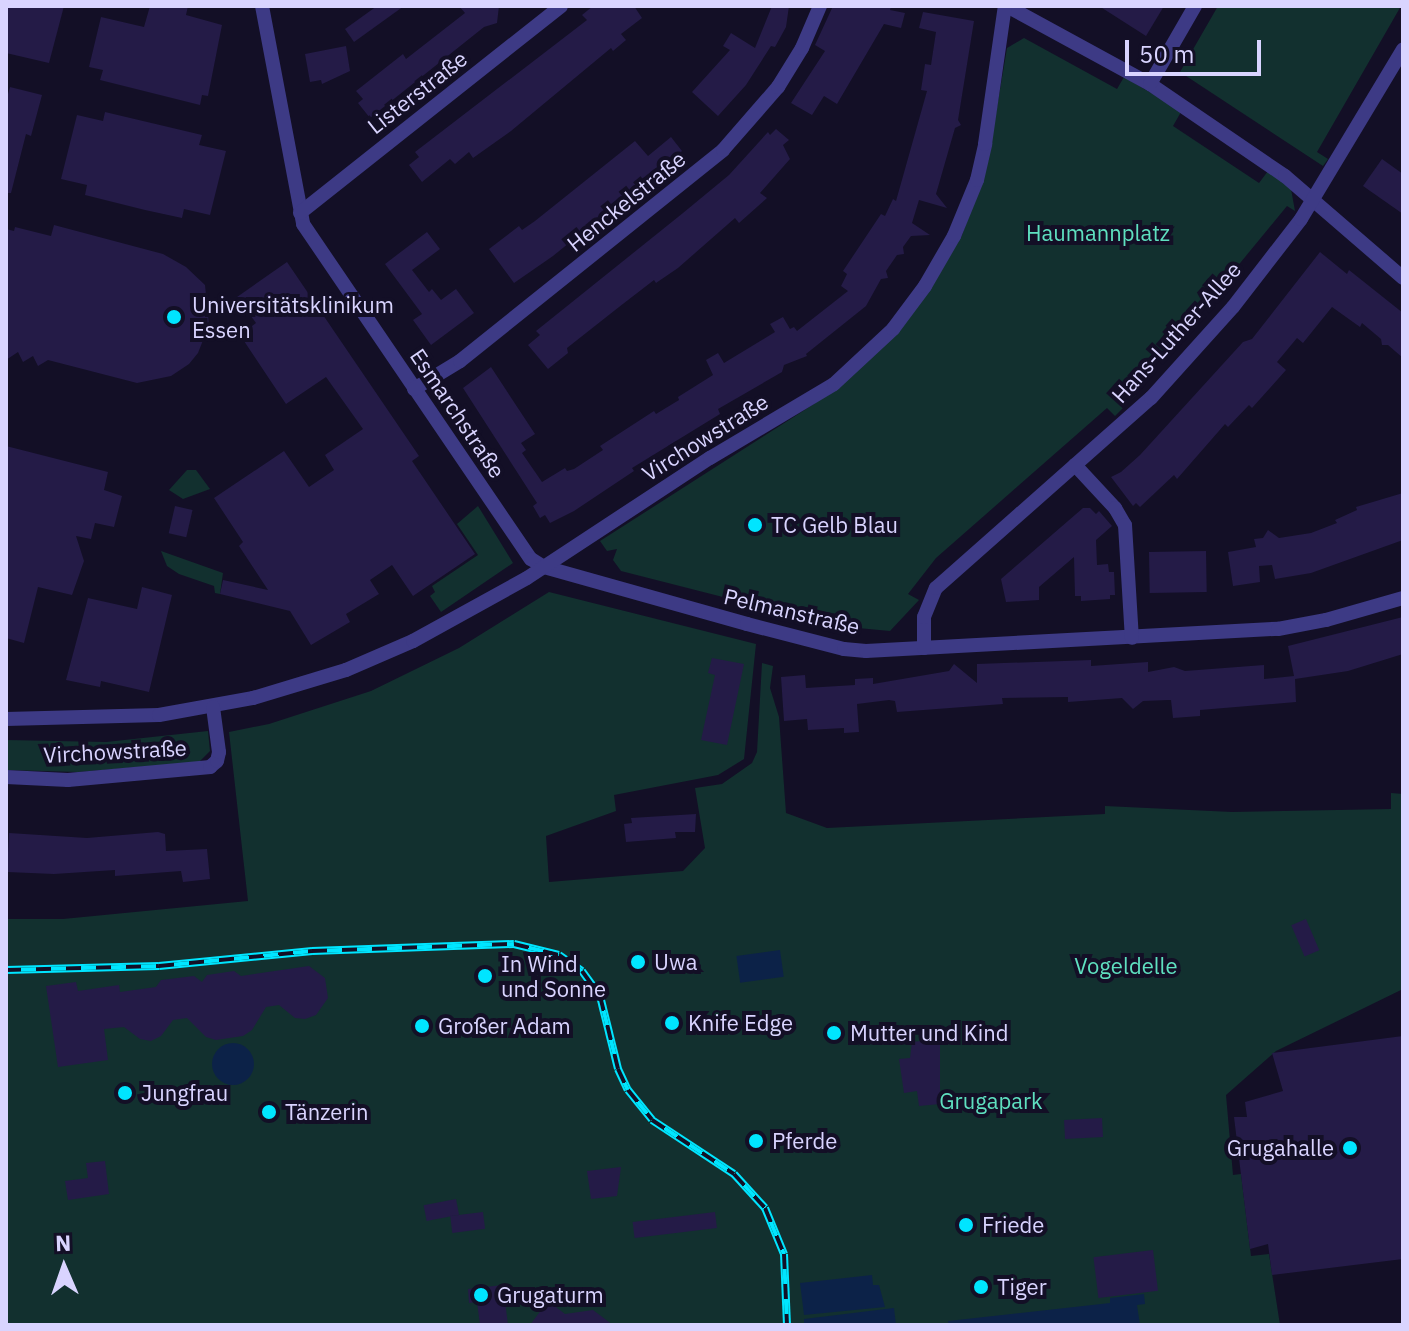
<!DOCTYPE html>
<html>
<head>
<meta charset="utf-8">
<style>
  body { margin:0 }
  #map { position:relative; width:1409px; height:1331px; overflow:hidden; background:#130f26; font-family:"IBM Plex Sans",sans-serif }
  div>[style] { position:absolute }
  [style*='--x'] { left:calc(var(--x)*1px); top:calc(var(--y)*1px); width:calc(var(--w)*1px); rotate:calc(var(--a)*1deg) }
  .green>* { inset:0; background:#12302f }
  .water>* { inset:0; background:#0c2248; transform-origin:0 0 }
  .round { border-radius:50% }
  .building>* { inset:0; background:#241b47; transform-origin:0 0 }
  .street>* { height:14px; margin:-7px; padding:0 7px; transform-origin:7px; border-radius:7px; background:#3d3a85 }
  .rail>* { height:8px; margin-top:-4px; transform-origin:0; background:repeating-linear-gradient(90deg,#130f26 0 15px,#00e5ff 0 30px); box-sizing:border-box; border-block:2px solid #00e5ff }
  .dots>* { width:22px; height:22px; translate:-50% -50%; box-sizing:border-box; border:4px solid #130f26; border-radius:50% }
  span { translate:-50% -50%; white-space:nowrap; text-align:center; line-height:1.15; -webkit-text-stroke:8px #130f26; paint-order:stroke }
  .street-label { font-size:22px; color:#d9d4ff }
  .park-label { font-size:22px; color:#5fe0c0 }
  .poi-label { font-size:22px; color:#d9d4ff }
  .left { translate:0 -50%; text-align:left }
  .right { translate:-100% -50%; text-align:right }
  .frame { position:absolute; inset:0; border:8px solid #d9d4ff; pointer-events:none }
  .north { position:absolute; left:24px; top:1227px; width:80px; height:80px; -webkit-text-stroke:6px #130f26; paint-order:stroke; rotate:358deg; font-size:22px; font-weight:700; line-height:32px; text-align:center; color:#d9d4ff }
  .north::after { content:''; display:block; margin:auto; width:28px; height:36px; background:#d9d4ff; clip-path:polygon(50% 0,100% 100%,50% 72%,0 100%) }
  .scale { position:absolute; left:1125px; top:40px; width:136px; height:36px; box-sizing:border-box; border:4px solid #d9d4ff; border-top:0; padding-left:10px; font-size:24px; line-height:28px; white-space:nowrap; color:#d9d4ff; -webkit-text-stroke:6px #130f26; paint-order:stroke }
</style>
</head>
<body>
<div id="map">
  <div class="green">
    <i style="clip-path:polygon(1218px 6px,1401px 6px,1317px 152px,1328px 159px,1323px 166px,1180px 72px)"></i>
    <i style="clip-path:polygon(1024px 38px,1117px 89px,1124px 77px,1163px 100px,1181px 112px,1173px 126px,1259px 183px,1268px 171px,1291px 189px,1295px 211px,1287px 206px,1199px 313px,1130px 386px,1136px 395px,1115px 416px,1107px 408px,936px 558px,908px 594px,919px 600px,890px 631px,837px 626px,621px 571px,613px 560px,617px 549px,607px 551px,600px 541px,814px 404px,927px 294px,962px 235px,988px 161px,1007px 48px)"></i>
    <i style="clip-path:polygon(187px 470px,196px 470px,210px 489px,183px 499px,169px 490px)"></i>
    <i style="clip-path:polygon(478px 506px,513px 563px,441px 612px,430px 596px,435px 592px,432px 586px,478px 555px,457px 524px)"></i>
    <i style="clip-path:polygon(161px 551px,223px 573px,220px 594px,215px 593px,214px 586px,179px 574px,167px 566px)"></i>
    <i style="clip-path:polygon(549px 592px,756px 644px,744px 759px,718px 775px,614px 795px,616px 811px,546px 836px,549px 882px,683px 871px,705px 848px,695px 788px,722px 784px,752px 763px,757px 752px,762px 663px,773px 666px,770px 688px,779px 717px,786px 813px,827px 828px,1105px 814px,1105px 806px,1232px 812px,1391px 809px,1391px 793px,1403px 794px,1403px 989px,1276px 1051px,1226px 1095px,1233px 1175px,1241px 1174px,1251px 1256px,1269px 1254px,1280px 1325px,6px 1325px,6px 919px,63px 919px,248px 901px,229px 732px,269px 724px,371px 691px,459px 648px)"></i>
    <i style="clip-path:polygon(208px 731px,210px 751px,199px 762px,78px 772px,6px 770px,6px 740px,106px 742px)"></i>
  </div>
  <div class="water">
    <i style="left:780px;top:950px;width:27px;height:44px;rotate:82deg"></i>
    <i class="round" style="left:212px;top:1043px;width:42px;height:42px"></i>
    <i style="clip-path:polygon(872px 1275px,873px 1285px,879px 1285px,885px 1307px,804px 1315px,800px 1283px)"></i>
    <i style="clip-path:polygon(1144px 1294px,1145px 1304px,1137px 1305px,1140px 1325px,949px 1325px,948px 1321px,1110px 1303px,1110px 1298px)"></i>
    <i style="clip-path:polygon(894px 1308px,896px 1325px,804px 1325px,804px 1319px)"></i>
  </div>
  <div class="building">
    <i style="clip-path:polygon(6px 6px,64px 6px,49px 63px,6px 53px)"></i>
    <i style="clip-path:polygon(150px 6px,188px 6px,186px 15px,222px 25px,208px 96px,202px 95px,200px 105px,100px 80px,103px 70px,89px 67px,101px 17px,144px 27px)"></i>
    <i style="clip-path:polygon(377px 6px,404px 6px,354px 42px,345px 29px)"></i>
    <i style="clip-path:polygon(459px 6px,499px 6px,497px 23px,484px 27px,370px 118px,358px 103px,363px 99px,356px 91px,403px 54px,406px 59px,465px 13px)"></i>
    <i style="clip-path:polygon(593px 6px,634px 6px,642px 18px,621px 34px,626px 40px,613px 51px,611px 48px,511px 131px,473px 158px,469px 152px,455px 164px,450px 159px,422px 182px,409px 165px,419px 157px,415px 152px,587px 20px,582px 15px)"></i>
    <i style="clip-path:polygon(772px 6px,789px 6px,786px 27px,775px 47px,771px 46px,746px 85px,718px 116px,692px 92px,730px 50px,723px 46px,731px 33px,755px 48px)"></i>
    <i style="clip-path:polygon(833px 6px,891px 6px,890px 10px,905px 13px,901px 28px,884px 24px,837px 104px,824px 96px,812px 115px,791px 103px,825px 51px,815px 45px)"></i>
    <i style="clip-path:polygon(1099px 6px,1164px 6px,1146px 36px)"></i>
    <i style="clip-path:polygon(923px 12px,974px 21px,958px 120px,961px 125px,955px 128px,936px 194px,947px 208px,919px 200px,912px 223px,930px 235px,911px 236px,903px 247px,904px 254px,897px 255px,886px 271px,888px 278px,881px 279px,866px 306px,806px 354px,807px 356px,784px 365px,782px 372px,718px 409px,720px 414px,632px 468px,634px 471px,574px 511px,550px 523px,545px 515px,540px 518px,533px 506px,537px 503px,463px 388px,491px 367px,535px 434px,521px 443px,526px 450px,522px 453px,542px 482px,565px 468px,567px 471px,574px 469px,603px 450px,600px 446px,654px 411px,656px 414px,679px 400px,678px 397px,713px 375px,706px 360px,718px 353px,724px 363px,775px 332px,770px 324px,783px 317px,790px 329px,794px 327px,797px 331px,848px 291px,841px 286px,847px 274px,843px 271px,881px 214px,885px 216px,893px 199px,896px 201px,927px 91px,921px 90px,925px 64px,931px 65px,936px 32px,919px 28px)"></i>
    <i style="clip-path:polygon(346px 46px,350px 71px,322px 84px,321px 80px,310px 82px,305px 54px)"></i>
    <i style="clip-path:polygon(10px 87px,42px 95px,31px 136px,26px 134px,11px 193px,6px 193px,6px 101px)"></i>
    <i style="clip-path:polygon(105px 112px,202px 135px,199px 145px,226px 151px,210px 215px,184px 209px,182px 218px,145px 210px,85px 195px,87px 185px,61px 179px,77px 115px,103px 121px)"></i>
    <i style="clip-path:polygon(776px 129px,789px 140px,783px 145px,790px 159px,760px 193px,767px 198px,739px 223px,735px 218px,678px 268px,656px 283px,654px 280px,619px 307px,567px 348px,568px 353px,548px 369px,528px 345px,540px 335px,536px 331px,683px 213px,729px 175px,768px 132px,770px 135px)"></i>
    <i style="clip-path:polygon(671px 137px,682px 151px,553px 256px,514px 283px,489px 249px,519px 226px,522px 230px,535px 221px,635px 141px,648px 156px)"></i>
    <i style="clip-path:polygon(1382px 159px,1403px 174px,1403px 214px,1363px 186px)"></i>
    <i style="clip-path:polygon(54px 225px,163px 254px,186px 267px,205px 285px,209px 325px,198px 353px,189px 364px,171px 376px,137px 383px,48px 360px,38px 366px,33px 356px,23px 362px,18px 352px,6px 360px,6px 229px,14px 231px,15px 227px,51px 236px)"></i>
    <i style="clip-path:polygon(427px 232px,440px 249px,412px 270px,429px 292px,432px 289px,441px 300px,456px 289px,474px 313px,431px 345px,413px 320px,422px 314px,385px 264px)"></i>
    <i style="clip-path:polygon(1320px 252px,1347px 274px,1349px 270px,1403px 313px,1403px 358px,1388px 345px,1382px 345px,1381px 339px,1362px 323px,1360px 327px,1332px 307px,1303px 343px,1297px 338px,1277px 362px,1286px 370px,1252px 408px,1249px 405px,1228px 427px,1225px 424px,1177px 479px,1174px 475px,1140px 507px,1136px 503px,1133px 506px,1111px 477px,1121px 472px,1140px 455px,1243px 342px,1252px 339px)"></i>
    <i style="clip-path:polygon(287px 262px,419px 456px,412px 461px,475px 554px,413px 596px,392px 565px,370px 580px,379px 594px,346px 614px,350px 622px,311px 645px,290px 611px,220px 594px,223px 580px,268px 590px,239px 546px,243px 542px,214px 498px,284px 451px,309px 487px,334px 470px,325px 455px,363px 429px,326px 377px,286px 404px,240px 335px,256px 323px,237px 297px)"></i>
    <i style="clip-path:polygon(6px 446px,108px 472px,104px 490px,122px 496px,114px 527px,95px 523px,91px 539px,76px 536px,84px 561px,72px 595px,38px 587px,24px 643px,6px 638px)"></i>
    <i style="clip-path:polygon(1403px 493px,1403px 540px,1311px 573px,1275px 579px,1272px 565px,1259px 566px,1260px 582px,1233px 586px,1228px 552px,1256px 547px,1254px 539px,1263px 538px,1268px 530px,1279px 538px,1311px 533px,1337px 523px,1335px 520px,1357px 510px,1356px 507px)"></i>
    <i style="left:175px;top:506px;width:18px;height:28px;rotate:13deg"></i>
    <i style="clip-path:polygon(1083px 508px,1090px 508px,1096px 514px,1099px 511px,1112px 526px,1096px 540px,1097px 565px,1108px 564px,1109px 572px,1114px 572px,1115px 595px,1110px 595px,1110px 599px,1081px 601px,1081px 596px,1075px 596px,1074px 557px,1039px 587px,1039px 600px,1006px 602px,1001px 579px)"></i>
    <i style="left:1206px;top:551px;width:41px;height:57px;rotate:89deg"></i>
    <i style="clip-path:polygon(142px 587px,172px 595px,149px 692px,101px 681px,100px 687px,66px 680px,88px 598px,137px 609px)"></i>
    <i style="clip-path:polygon(1403px 617px,1403px 654px,1348px 671px,1295px 679px,1296px 702px,1200px 710px,1200px 716px,1173px 718px,1171px 700px,1168px 700px,1143px 701px,1133px 709px,1122px 698px,1068px 702px,1068px 697px,1002px 698px,1003px 704px,897px 712px,895px 701px,889px 700px,857px 704px,859px 732px,844px 733px,844px 728px,808px 730px,807px 719px,784px 721px,781px 677px,805px 675px,806px 688px,855px 685px,855px 679px,873px 678px,873px 684px,949px 671px,954px 664px,977px 683px,977px 664px,1091px 660px,1091px 666px,1148px 662px,1148px 672px,1174px 667px,1185px 671px,1264px 665px,1264px 679px,1294px 676px,1288px 646px)"></i>
    <i style="clip-path:polygon(712px 658px,744px 664px,727px 745px,701px 740px,715px 675px,708px 673px)"></i>
    <i style="clip-path:polygon(696px 814px,695px 832px,675px 832px,676px 838px,626px 842px,624px 824px,632px 823px,631px 818px)"></i>
    <i style="clip-path:polygon(158px 832px,165px 834px,166px 851px,207px 849px,210px 879px,183px 882px,181px 871px,115px 876px,115px 870px,54px 874px,7px 872px,9px 833px,87px 838px)"></i>
    <i style="left:1306px;top:919px;width:34px;height:16px;rotate:67deg"></i>
    <i style="clip-path:polygon(309px 966px,325px 978px,328px 998px,316px 1015px,305px 1019px,295px 1018px,279px 1005px,266px 1007px,252px 1030px,243px 1036px,216px 1040px,206px 1037px,187px 1018px,173px 1020px,161px 1036px,151px 1041px,140px 1039px,124px 1027px,104px 1029px,108px 1060px,58px 1067px,46px 986px,76px 982px,78px 991px,119px 985px,120px 992px,156px 987px,161px 980px,194px 976px,202px 982px,207px 975px,234px 971px,241px 976px)"></i>
    <i style="clip-path:polygon(1403px 1036px,1403px 1259px,1272px 1275px,1268px 1244px,1250px 1249px,1234px 1117px,1247px 1117px,1245px 1102px,1283px 1091px,1272px 1053px)"></i>
    <i style="clip-path:polygon(940px 1039px,940px 1104px,919px 1106px,917px 1091px,904px 1093px,899px 1059px,910px 1058px,912px 1042px)"></i>
    <i style="left:1102px;top:1118px;width:19px;height:38px;rotate:87deg"></i>
    <i style="clip-path:polygon(105px 1161px,109px 1194px,68px 1200px,65px 1181px,88px 1178px,86px 1163px)"></i>
    <i style="clip-path:polygon(621px 1167px,617px 1196px,591px 1199px,587px 1171px)"></i>
    <i style="left:456px;top:1199px;width:16px;height:33px;rotate:79deg"></i>
    <i style="left:483px;top:1212px;width:17px;height:33px;rotate:83deg"></i>
    <i style="left:715px;top:1212px;width:16px;height:83px;rotate:83deg"></i>
    <i style="left:1153px;top:1250px;width:41px;height:60px;rotate:83deg"></i>
    <i style="clip-path:polygon(503px 1285px,508px 1325px,480px 1325px,477px 1302px,469px 1303px,468px 1289px)"></i>
    <i style="clip-path:polygon(548px 1301px,565px 1314px,593px 1310px,613px 1325px,530px 1325px)"></i>
  </div>
  <div class="street">
    <i style="--x:262;--y:6;--w:222;--a:79.3"></i>
    <i style="--x:303;--y:224;--w:405;--a:55.8"></i>
    <i style="--x:531;--y:559;--w:15;--a:32"></i>
    <i style="--x:544;--y:567;--w:211;--a:15.7"></i>
    <i style="--x:747;--y:624;--w:100;--a:14.5"></i>
    <i style="--x:844;--y:649;--w:22;--a:5"></i>
    <i style="--x:866;--y:651;--w:413;--a:-3.1"></i>
    <i style="--x:1278;--y:629;--w:49;--a:-10.6"></i>
    <i style="--x:1326;--y:620;--w:80;--a:-15.9"></i>
    <i style="--x:1007;--y:6;--w:163;--a:28.6"></i>
    <i style="--x:1150;--y:84;--w:163;--a:34.3"></i>
    <i style="--x:1285;--y:176;--w:156;--a:40.8"></i>
    <i style="--x:1150;--y:84;--w:90;--a:-60"></i>
    <i style="--x:300;--y:213;--w:333;--a:-38.4"></i>
    <i style="--x:414;--y:389;--w:54;--a:-31.3"></i>
    <i style="--x:460;--y:361;--w:337;--a:-38.7"></i>
    <i style="--x:723;--y:150;--w:84;--a:-48.9"></i>
    <i style="--x:778;--y:87;--w:46;--a:-58.4"></i>
    <i style="--x:802;--y:48;--w:46;--a:-66.8"></i>
    <i style="--x:1075;--y:465;--w:59;--a:47.1"></i>
    <i style="--x:1115;--y:508;--w:20;--a:60"></i>
    <i style="--x:1125;--y:525;--w:113;--a:86.5"></i>
    <i style="--x:924;--y:648;--w:31;--a:-90"></i>
    <i style="--x:924;--y:617;--w:31;--a:-68"></i>
    <i style="--x:936;--y:588;--w:287;--a:-41.5"></i>
    <i style="--x:1151;--y:398;--w:122;--a:-48"></i>
    <i style="--x:1233;--y:307;--w:111;--a:-52.3"></i>
    <i style="--x:1301;--y:219;--w:198;--a:-59"></i>
    <i style="--x:6;--y:719;--w:153;--a:-1.5"></i>
    <i style="--x:159;--y:715;--w:96;--a:-10.3"></i>
    <i style="--x:253;--y:698;--w:97;--a:-16.8"></i>
    <i style="--x:346;--y:670;--w:73;--a:-23.4"></i>
    <i style="--x:413;--y:641;--w:130;--a:-28.9"></i>
    <i style="--x:527;--y:578;--w:219;--a:-33.3"></i>
    <i style="--x:710;--y:458;--w:144;--a:-30.8"></i>
    <i style="--x:834;--y:384;--w:81;--a:-43"></i>
    <i style="--x:893;--y:329;--w:54;--a:-53.3"></i>
    <i style="--x:925;--y:286;--w:58;--a:-59.9"></i>
    <i style="--x:954;--y:236;--w:61;--a:-67.7"></i>
    <i style="--x:977;--y:180;--w:37;--a:-77"></i>
    <i style="--x:985;--y:144;--w:139;--a:-81.8"></i>
    <i style="--x:6;--y:777;--w:62;--a:2.8"></i>
    <i style="--x:68;--y:780;--w:143;--a:-5.2"></i>
    <i style="--x:210;--y:767;--w:9;--a:-41"></i>
    <i style="--x:217;--y:761;--w:9;--a:-77"></i>
    <i style="--x:219;--y:752;--w:45;--a:-97.6"></i>
  </div>
  <div class="rail">
    <i style="--x:6;--y:970;--w:153;--a:-1.5"></i>
    <i style="--x:159;--y:966;--w:154;--a:-5.6"></i>
    <i style="--x:312;--y:951;--w:202;--a:-2"></i>
    <i style="--x:514;--y:944;--w:46;--a:13.7"></i>
    <i style="--x:559;--y:955;--w:28;--a:35"></i>
    <i style="--x:582;--y:971;--w:31;--a:54"></i>
    <i style="--x:600;--y:996;--w:75;--a:76.1"></i>
    <i style="--x:618;--y:1069;--w:23;--a:65"></i>
    <i style="--x:628;--y:1090;--w:38;--a:51"></i>
    <i style="--x:652;--y:1120;--w:98;--a:33.4"></i>
    <i style="--x:734;--y:1174;--w:46;--a:47.6"></i>
    <i style="--x:765;--y:1208;--w:50;--a:67.6"></i>
    <i style="--x:784;--y:1254;--w:71;--a:87.6"></i>
  </div>
  <div class="dots">
    <i style="left:174px;top:317px;background:#00e5ff"></i>
    <i style="left:755px;top:525px;background:#00e5ff"></i>
    <i style="left:638px;top:962px;background:#00e5ff"></i>
    <i style="left:485px;top:976px;background:#00e5ff"></i>
    <i style="left:672px;top:1023px;background:#00e5ff"></i>
    <i style="left:422px;top:1026px;background:#00e5ff"></i>
    <i style="left:834px;top:1033px;background:#00e5ff"></i>
    <i style="left:125px;top:1093px;background:#00e5ff"></i>
    <i style="left:269px;top:1112px;background:#00e5ff"></i>
    <i style="left:756px;top:1141px;background:#00e5ff"></i>
    <i style="left:1350px;top:1148px;background:#00e5ff"></i>
    <i style="left:966px;top:1225px;background:#00e5ff"></i>
    <i style="left:981px;top:1287px;background:#00e5ff"></i>
    <i style="left:481px;top:1295px;background:#00e5ff"></i>
  </div>
  <div class="street-label">
    <span style="left:417px;top:92px;rotate:-38deg">Listerstraße</span>
    <span style="left:626px;top:201px;rotate:-39deg">Henckelstraße</span>
    <span style="left:1176px;top:332px;rotate:-48deg">Hans-Luther-Allee</span>
    <span style="left:458px;top:413px;rotate:56deg">Esmarchstraße</span>
    <span style="left:705px;top:437px;rotate:-32deg">Virchowstraße</span>
    <span style="left:792px;top:611px;rotate:13deg">Pelmanstraße</span>
    <span style="left:115px;top:751px;rotate:-3deg">Virchowstraße</span>
  </div>
  <div class="park-label">
    <span style="left:1098px;top:233px">Haumannplatz</span>
    <span style="left:1126px;top:966px">Vogeldelle</span>
    <span style="left:991px;top:1101px">Grugapark</span>
  </div>
  <div class="poi-label">
    <span class="left" style="left:192px;top:317px">Universitätsklinikum<br>Essen</span>
    <span class="left" style="left:771px;top:525px">TC Gelb Blau</span>
    <span class="left" style="left:654px;top:962px">Uwa</span>
    <span class="left" style="left:501px;top:976px">In Wind<br>und Sonne</span>
    <span class="left" style="left:688px;top:1023px">Knife Edge</span>
    <span class="left" style="left:438px;top:1026px">Großer Adam</span>
    <span class="left" style="left:850px;top:1033px">Mutter und Kind</span>
    <span class="left" style="left:141px;top:1093px">Jungfrau</span>
    <span class="left" style="left:285px;top:1112px">Tänzerin</span>
    <span class="left" style="left:772px;top:1141px">Pferde</span>
    <span class="right" style="left:1334px;top:1148px">Grugahalle</span>
    <span class="left" style="left:982px;top:1225px">Friede</span>
    <span class="left" style="left:997px;top:1287px">Tiger</span>
    <span class="left" style="left:497px;top:1295px">Grugaturm</span>
  </div>
  <div class="frame"></div>
  <div class="north">N</div>
  <div class="scale">50 m</div>
</div>
</body>
</html>
